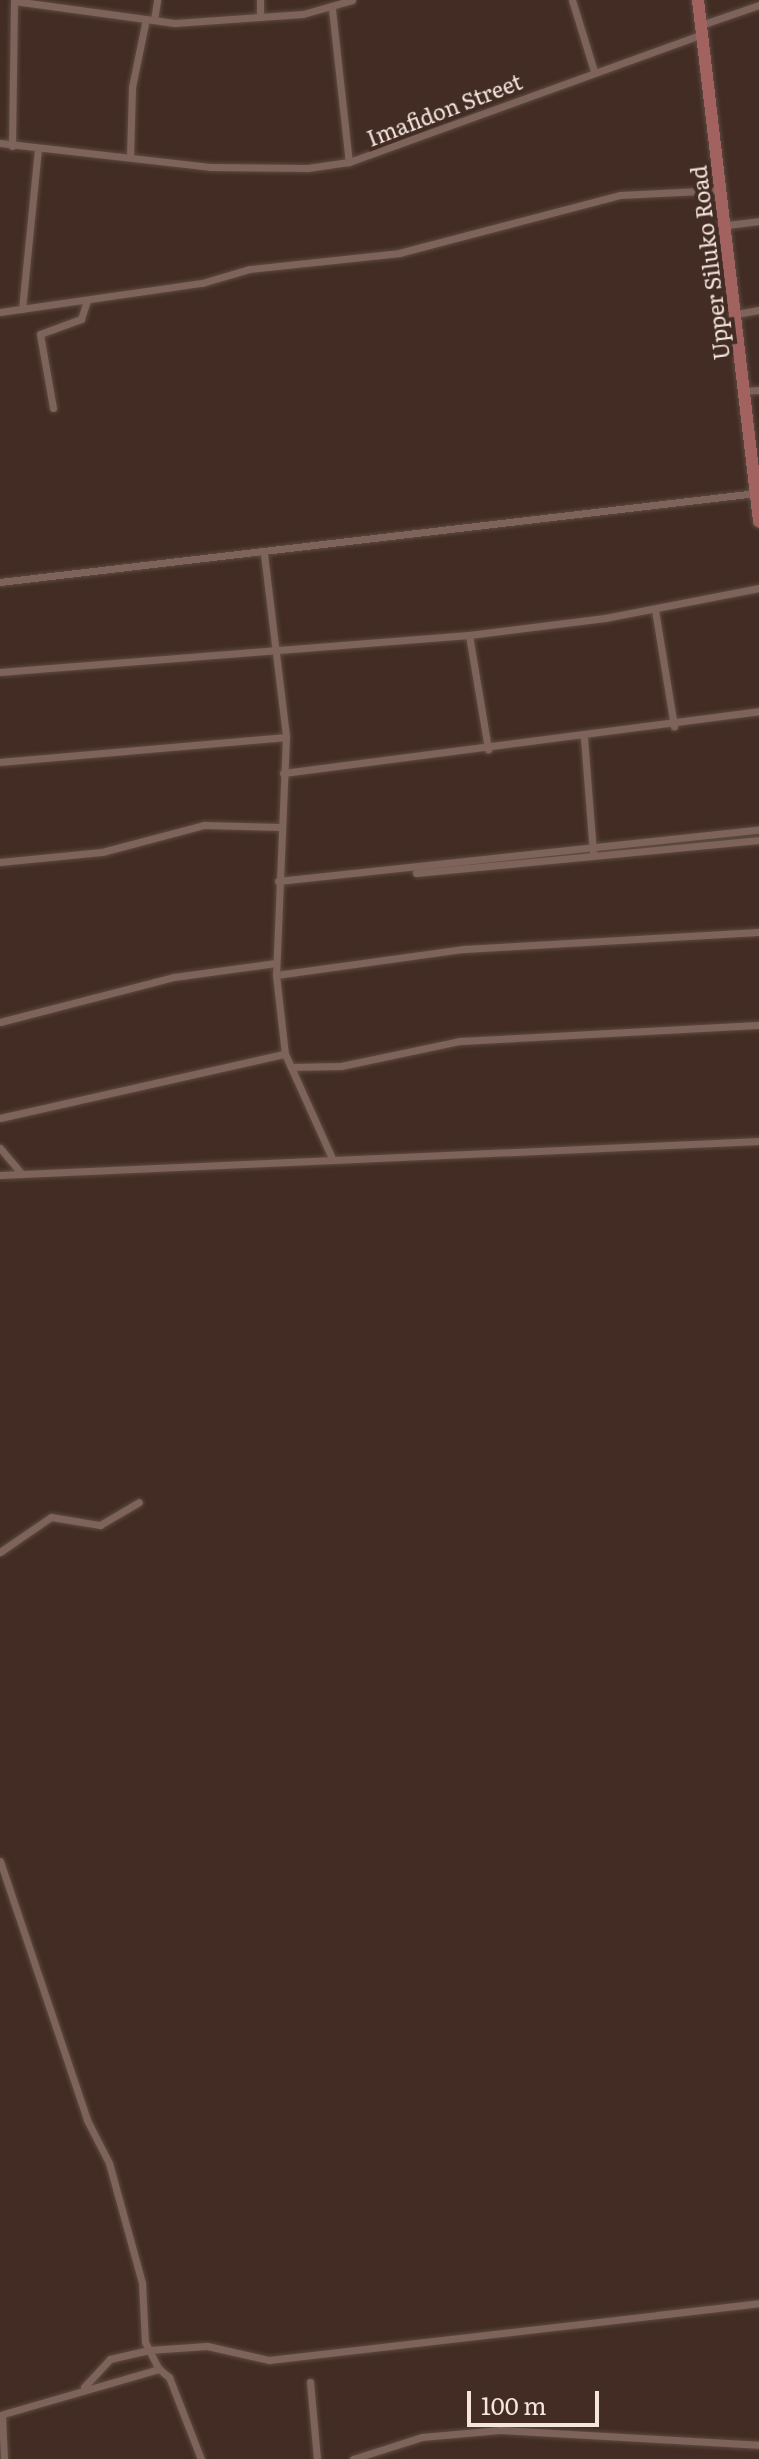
<!DOCTYPE html>
<html>
<head>
<meta charset="utf-8">
<style>
  body { margin:0 }
  #map { position:relative; width:759px; height:2459px; overflow:hidden; background:#422c23; font-family:Literata,serif }
  div>[style] { position:absolute }
  [style*='--x'] { left:calc(var(--x)*1px); top:calc(var(--y)*1px); width:calc(var(--w)*1px); rotate:calc(var(--a)*1deg) }
  .roads { filter:drop-shadow(0 0 2px #5d4a42) drop-shadow(0 0 2px #5d4a42) }
  .minor>* { height:7px; margin:-3.5px; padding:0 3.5px; transform-origin:3.5px; border-radius:3.5px; background:#7d6359 }
  .primary>* { height:12px; margin:-6px; padding:0 6px; transform-origin:6px; border-radius:6px; background:#a26360 }
  span { translate:-50% -50%; white-space:nowrap; text-align:center; line-height:1.15; -webkit-text-stroke:8px #422c23; paint-order:stroke }
  .street-label { font-size:22px; color:#f4e5df }
  .scale { position:absolute; left:467px; top:2391px; width:132px; height:36px; box-sizing:border-box; border:4px solid #f4e5df; border-top:0; padding-left:10px; font-size:24px; line-height:28px; white-space:nowrap; color:#f4e5df; -webkit-text-stroke:6px #422c23; paint-order:stroke }
</style>
</head>
<body>
<div id="map">
  <div class="roads">
    <div class="minor">
      <i style="--x:572;--y:0;--w:74;--a:72.8"></i>
      <i style="--x:332;--y:9;--w:154;--a:83.7"></i>
      <i style="--x:260;--y:17;--w:17;--a:-90"></i>
      <i style="--x:154;--y:20;--w:20;--a:-81"></i>
      <i style="--x:701;--y:25;--w:61;--a:-19"></i>
      <i style="--x:0;--y:143;--w:211;--a:6.5"></i>
      <i style="--x:210;--y:167;--w:98;--a:0.6"></i>
      <i style="--x:308;--y:168;--w:41;--a:-8.3"></i>
      <i style="--x:349;--y:162;--w:375;--a:-19.9"></i>
      <i style="--x:12;--y:146;--w:145;--a:-89.2"></i>
      <i style="--x:14;--y:1;--w:162;--a:7.8"></i>
      <i style="--x:175;--y:23;--w:128;--a:-4"></i>
      <i style="--x:303;--y:14;--w:51;--a:-15.9"></i>
      <i style="--x:130;--y:156;--w:69;--a:-88.3"></i>
      <i style="--x:132;--y:87;--w:69;--a:-78.4"></i>
      <i style="--x:727;--y:225;--w:32;--a:-7"></i>
      <i style="--x:22;--y:309;--w:162;--a:-84.3"></i>
      <i style="--x:0;--y:312;--w:204;--a:-8.2"></i>
      <i style="--x:202;--y:283;--w:50;--a:-16.3"></i>
      <i style="--x:250;--y:269;--w:150;--a:-6.1"></i>
      <i style="--x:399;--y:253;--w:228;--a:-14.7"></i>
      <i style="--x:620;--y:195;--w:101;--a:-2.8"></i>
      <i style="--x:736;--y:314;--w:23;--a:-10"></i>
      <i style="--x:744;--y:391;--w:15;--a:-4"></i>
      <i style="--x:53;--y:408;--w:75;--a:-100"></i>
      <i style="--x:40;--y:334;--w:44;--a:-20.1"></i>
      <i style="--x:81;--y:319;--w:20;--a:-72"></i>
      <i style="--x:264;--y:554;--w:184;--a:83.1"></i>
      <i style="--x:286;--y:737;--w:238;--a:92.4"></i>
      <i style="--x:276;--y:975;--w:80;--a:83.5"></i>
      <i style="--x:0;--y:582;--w:762;--a:-6.71"></i>
      <i style="--x:655;--y:610;--w:118;--a:80.7"></i>
      <i style="--x:469;--y:635;--w:116;--a:80.5"></i>
      <i style="--x:0;--y:672;--w:470;--a:-4.5"></i>
      <i style="--x:469;--y:635;--w:137;--a:-7.1"></i>
      <i style="--x:605;--y:618;--w:157;--a:-11"></i>
      <i style="--x:584;--y:738;--w:114;--a:85.5"></i>
      <i style="--x:0;--y:762;--w:287;--a:-5"></i>
      <i style="--x:283;--y:773;--w:480;--a:-7.4"></i>
      <i style="--x:0;--y:862;--w:102;--a:-5.6"></i>
      <i style="--x:102;--y:852;--w:106;--a:-14.8"></i>
      <i style="--x:204;--y:825;--w:76;--a:1.5"></i>
      <i style="--x:416;--y:873;--w:345;--a:-5.5"></i>
      <i style="--x:278;--y:881;--w:484;--a:-6.1"></i>
      <i style="--x:276;--y:975;--w:190;--a:-7.9"></i>
      <i style="--x:464;--y:949;--w:295;--a:-3.3"></i>
      <i style="--x:0;--y:1022;--w:180;--a:-14.5"></i>
      <i style="--x:174;--y:977;--w:103;--a:-7.8"></i>
      <i style="--x:291;--y:1067;--w:50;--a:-1.1"></i>
      <i style="--x:341;--y:1066;--w:122;--a:-11.9"></i>
      <i style="--x:460;--y:1041;--w:299;--a:-3.1"></i>
      <i style="--x:0;--y:1118;--w:292;--a:-12.7"></i>
      <i style="--x:285;--y:1054;--w:114;--a:65.7"></i>
      <i style="--x:0;--y:1148;--w:34;--a:50"></i>
      <i style="--x:0;--y:1175;--w:760;--a:-2.56"></i>
      <i style="--x:0;--y:1552;--w:62;--a:-34.5"></i>
      <i style="--x:51;--y:1517;--w:50;--a:9.3"></i>
      <i style="--x:100;--y:1525;--w:45;--a:-30.5"></i>
      <i style="--x:0;--y:1861;--w:273;--a:71.4"></i>
      <i style="--x:87;--y:2120;--w:48;--a:62.9"></i>
      <i style="--x:109;--y:2163;--w:124;--a:74.6"></i>
      <i style="--x:142;--y:2283;--w:59;--a:87.1"></i>
      <i style="--x:145;--y:2342;--w:30;--a:63"></i>
      <i style="--x:310;--y:2382;--w:77;--a:84.8"></i>
      <i style="--x:84;--y:2387;--w:38;--a:-47"></i>
      <i style="--x:110;--y:2359;--w:40;--a:-13"></i>
      <i style="--x:149;--y:2350;--w:58;--a:-3.9"></i>
      <i style="--x:207;--y:2346;--w:64;--a:12.7"></i>
      <i style="--x:269;--y:2360;--w:493;--a:-6.6"></i>
      <i style="--x:0;--y:2415;--w:166;--a:-16.1"></i>
      <i style="--x:159;--y:2369;--w:13;--a:39"></i>
      <i style="--x:169;--y:2377;--w:88;--a:68.7"></i>
      <i style="--x:2;--y:2415;--w:44;--a:87.4"></i>
      <i style="--x:353;--y:2459;--w:72;--a:-17.7"></i>
      <i style="--x:422;--y:2437;--w:78;--a:-5.1"></i>
      <i style="--x:500;--y:2430;--w:259;--a:3.3"></i>
    </div>
    <div class="primary">
      <i style="--x:698;--y:0;--w:525;--a:83.32"></i>
    </div>
  </div>
  <div class="street-label">
    <span style="left:444px;top:109px;rotate:-21deg">Imafidon Street</span>
    <span style="left:709px;top:263px;rotate:-97deg">Upper Siluko Road</span>
  </div>
  <div class="scale">100 m</div>
</div>
</body>
</html>
